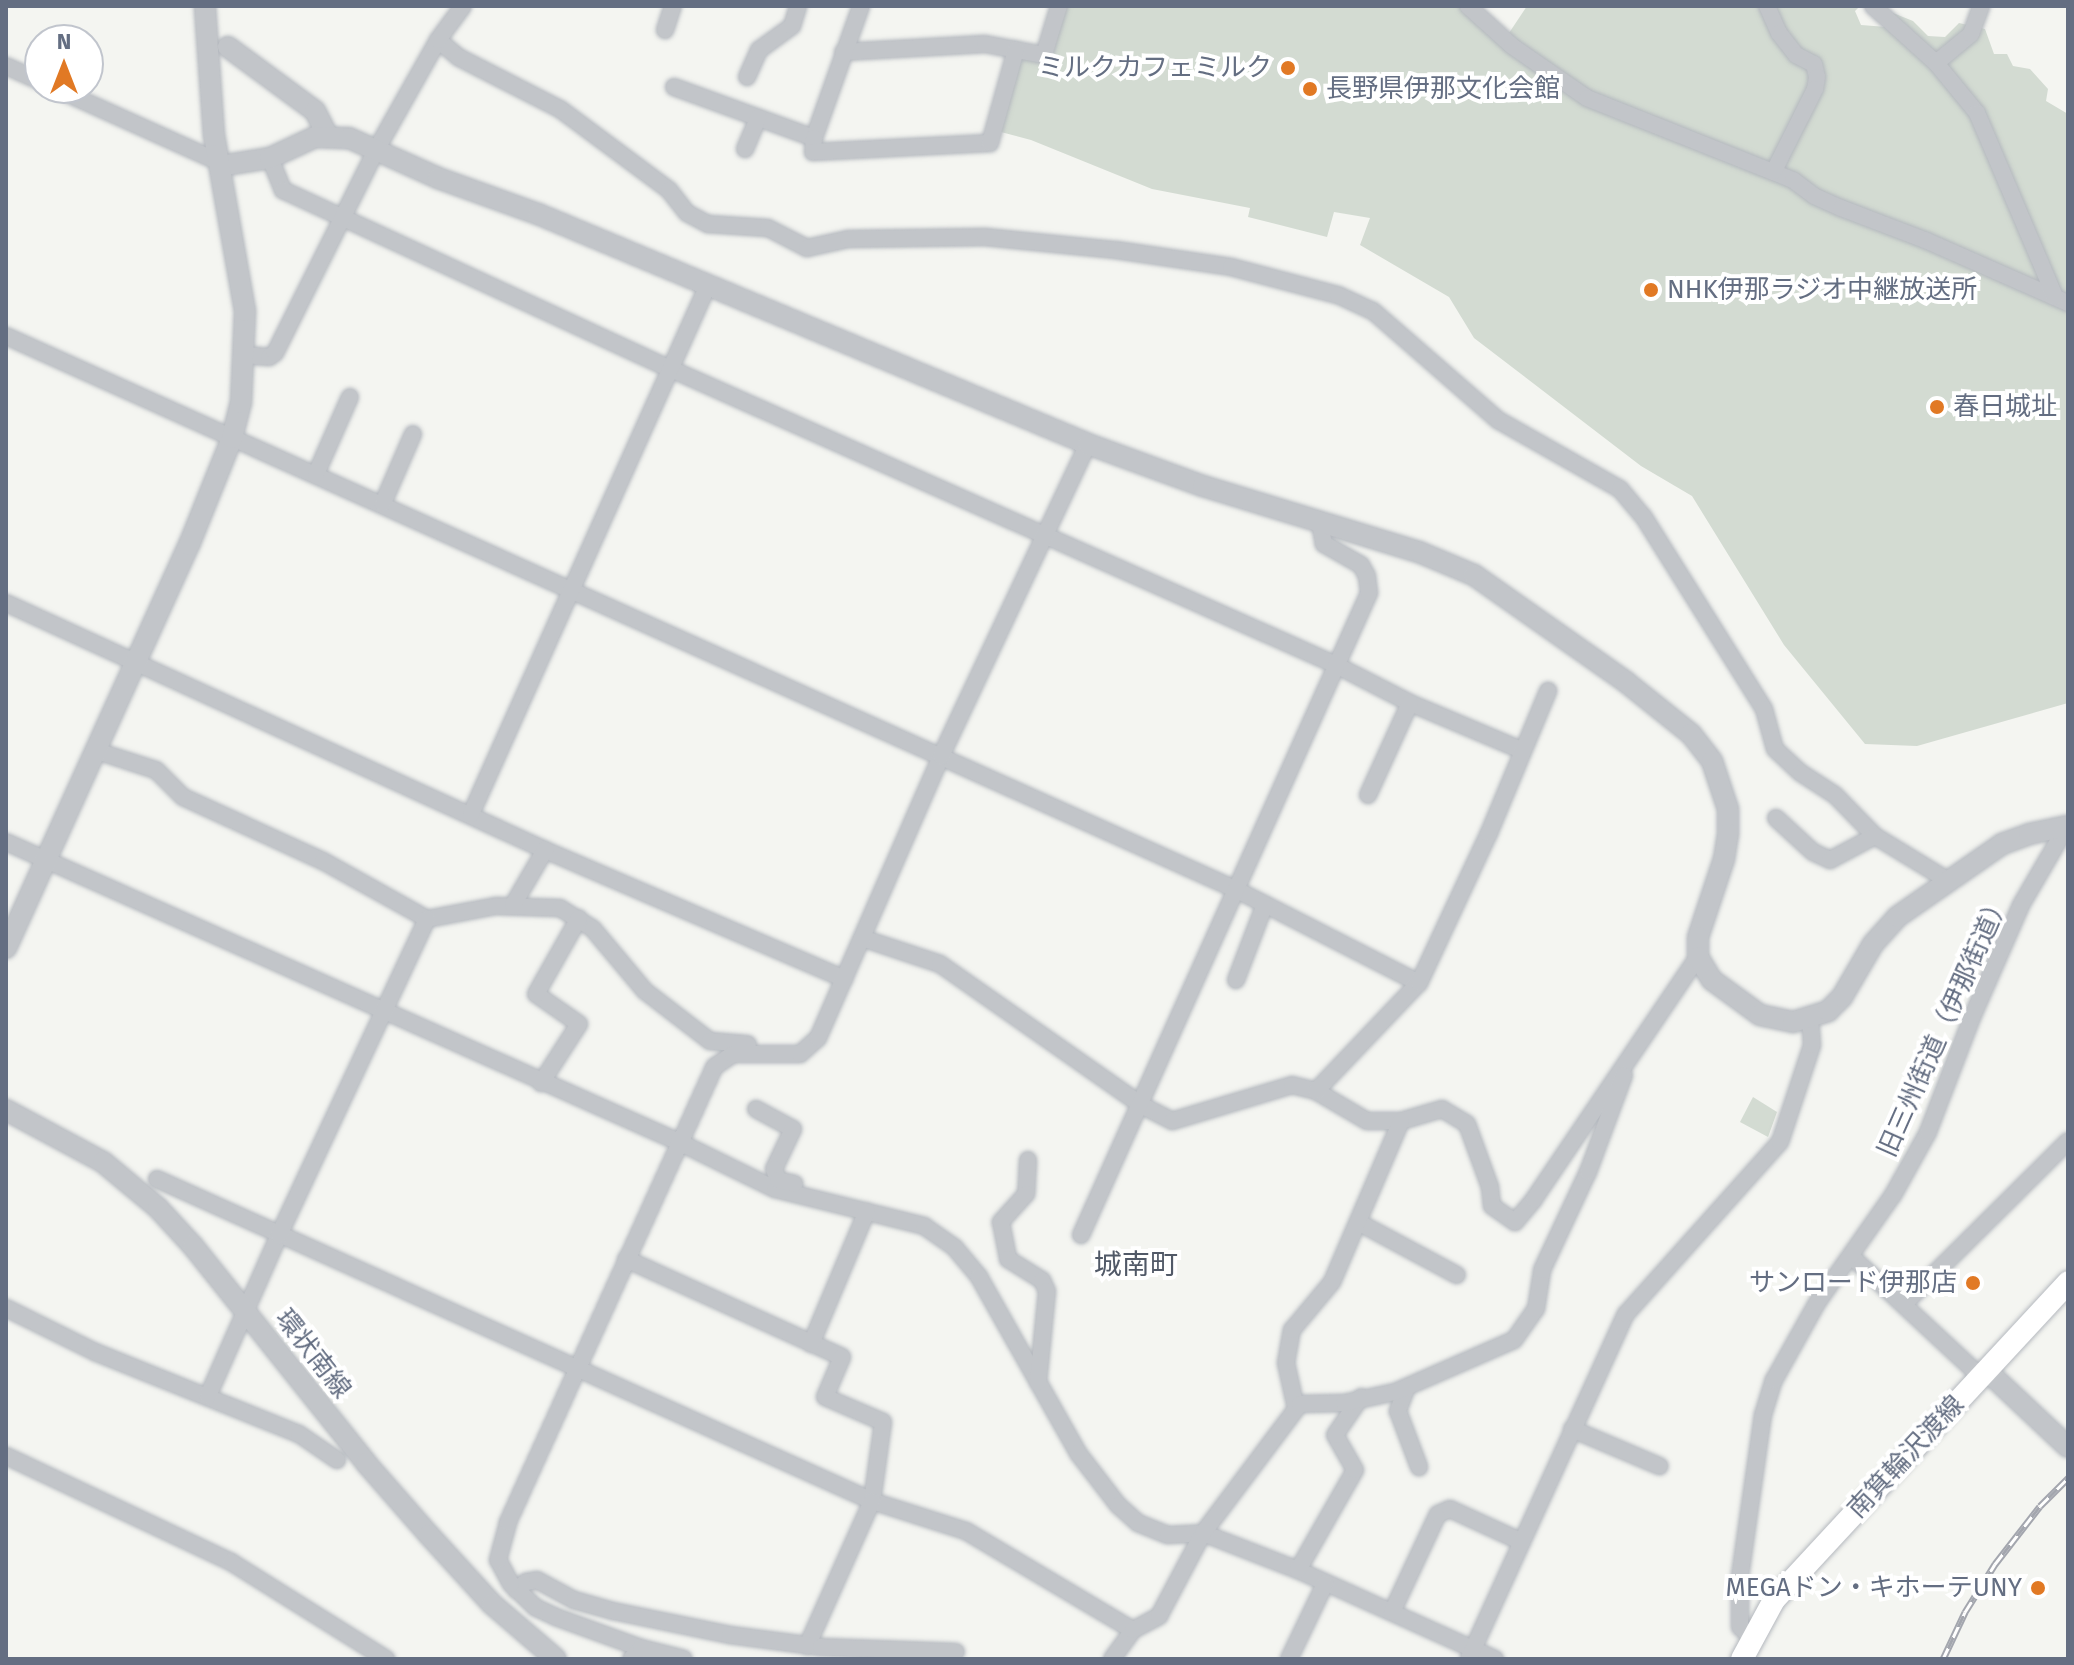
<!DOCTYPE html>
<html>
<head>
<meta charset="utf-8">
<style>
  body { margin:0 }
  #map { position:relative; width:2074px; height:1665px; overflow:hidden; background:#f4f5f1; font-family:"Fira Sans","Noto Sans JP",sans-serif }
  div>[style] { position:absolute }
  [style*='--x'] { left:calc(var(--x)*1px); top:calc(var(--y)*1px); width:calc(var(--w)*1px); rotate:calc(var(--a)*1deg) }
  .green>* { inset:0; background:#d3dbd2 }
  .roads { filter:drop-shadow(0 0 2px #b4b8be) drop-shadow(0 0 2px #b4b8be) }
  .minor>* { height:16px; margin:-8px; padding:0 8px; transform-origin:8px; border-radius:8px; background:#c2c5c9 }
  .tertiary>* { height:20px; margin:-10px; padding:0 10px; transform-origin:10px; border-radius:10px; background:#c2c5c9 }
  .secondary>* { height:22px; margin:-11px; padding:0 11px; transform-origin:11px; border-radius:11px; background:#fff }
  .rail>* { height:7px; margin-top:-3.5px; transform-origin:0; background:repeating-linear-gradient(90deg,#fff 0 12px,#a3a6ae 0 24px); box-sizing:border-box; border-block:2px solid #a3a6ae }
  .dots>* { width:22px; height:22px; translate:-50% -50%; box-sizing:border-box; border:4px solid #fff; border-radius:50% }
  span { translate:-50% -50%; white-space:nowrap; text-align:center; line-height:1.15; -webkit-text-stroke:8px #fff; paint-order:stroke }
  .poi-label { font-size:26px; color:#646e82 }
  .right { translate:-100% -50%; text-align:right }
  .left { translate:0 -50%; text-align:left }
  .street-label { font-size:26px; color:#646e82 }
  .neighbourhood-label { font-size:28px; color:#515967 }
  .frame { position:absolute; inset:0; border:8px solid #646e82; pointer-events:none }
  .north { position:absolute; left:24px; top:24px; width:80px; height:80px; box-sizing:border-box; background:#fff; border:2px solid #c1c5cd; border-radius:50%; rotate:0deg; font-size:22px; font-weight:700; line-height:32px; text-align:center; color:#646e82 }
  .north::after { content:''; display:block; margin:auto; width:28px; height:36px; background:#e17924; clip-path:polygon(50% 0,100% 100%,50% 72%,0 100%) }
</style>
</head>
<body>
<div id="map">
  <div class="green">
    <i style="clip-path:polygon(1063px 6px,1477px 6px,1509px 33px,1527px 6px,1860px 6px,1855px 11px,1861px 25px,1887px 27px,1893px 13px,1913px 21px,1928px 36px,1945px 37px,1959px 23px,1985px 29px,1994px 54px,2007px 54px,2013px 66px,2030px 69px,2048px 89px,2046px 101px,2068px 114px,2068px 703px,1917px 746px,1865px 744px,1784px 645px,1692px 496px,1641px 466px,1474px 338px,1449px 297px,1360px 245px,1370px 218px,1334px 212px,1327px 237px,1248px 217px,1250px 208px,1152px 189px,1031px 140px,997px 131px,1018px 54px,1047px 59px)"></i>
    <i style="clip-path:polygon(1753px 1097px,1777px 1112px,1768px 1137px,1740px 1122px)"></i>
  </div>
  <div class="roads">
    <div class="minor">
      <i style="--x:1468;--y:6;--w:59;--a:42.3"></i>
      <i style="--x:1512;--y:46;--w:91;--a:34.7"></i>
      <i style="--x:1587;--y:98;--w:222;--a:21.7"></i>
      <i style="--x:1793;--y:180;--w:26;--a:37"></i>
      <i style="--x:1814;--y:196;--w:30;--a:24"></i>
      <i style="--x:1841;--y:208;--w:90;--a:20.9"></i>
      <i style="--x:1925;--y:240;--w:156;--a:23.8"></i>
      <i style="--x:1767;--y:6;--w:30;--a:66"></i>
      <i style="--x:1779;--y:33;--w:28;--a:52"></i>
      <i style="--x:1796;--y:55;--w:20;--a:27"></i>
      <i style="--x:1814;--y:64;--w:13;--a:77"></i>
      <i style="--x:1817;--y:77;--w:12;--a:99"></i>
      <i style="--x:1815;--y:89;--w:92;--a:116.6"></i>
      <i style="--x:1873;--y:6;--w:85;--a:42.1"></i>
      <i style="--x:1936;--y:63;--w:65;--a:50.6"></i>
      <i style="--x:1977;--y:113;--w:200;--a:67"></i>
      <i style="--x:665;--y:30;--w:25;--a:-72"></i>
      <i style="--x:438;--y:40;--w:26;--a:40"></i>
      <i style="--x:458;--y:57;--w:114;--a:27"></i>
      <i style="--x:560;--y:109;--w:136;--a:36.6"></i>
      <i style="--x:669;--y:190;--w:29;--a:52"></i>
      <i style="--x:687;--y:213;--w:24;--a:28"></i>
      <i style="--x:708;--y:224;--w:60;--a:3.8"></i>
      <i style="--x:768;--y:228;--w:44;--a:27.1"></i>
      <i style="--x:807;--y:248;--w:42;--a:-12.4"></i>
      <i style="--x:848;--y:239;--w:137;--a:-0.8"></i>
      <i style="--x:985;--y:237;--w:132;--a:5.7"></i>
      <i style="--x:1116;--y:250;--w:116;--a:8.4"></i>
      <i style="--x:1231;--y:267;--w:111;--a:14.7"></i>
      <i style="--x:1338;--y:295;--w:38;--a:25"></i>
      <i style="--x:1373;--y:311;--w:166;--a:41.1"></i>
      <i style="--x:1498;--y:420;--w:140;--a:29.5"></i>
      <i style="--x:1620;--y:489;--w:35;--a:50"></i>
      <i style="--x:1643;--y:516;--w:228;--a:57.9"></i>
      <i style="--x:1764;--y:709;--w:41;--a:74.6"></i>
      <i style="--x:1775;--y:749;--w:35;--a:43"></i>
      <i style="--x:1801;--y:773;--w:40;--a:32.9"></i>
      <i style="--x:1835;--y:795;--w:57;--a:45.7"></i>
      <i style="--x:1875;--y:836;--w:84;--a:31.4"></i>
      <i style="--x:843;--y:52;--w:142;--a:-3.2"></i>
      <i style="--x:985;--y:44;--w:60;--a:10.6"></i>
      <i style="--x:1044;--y:55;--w:51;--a:-73"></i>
      <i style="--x:1936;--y:63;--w:45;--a:-39.6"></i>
      <i style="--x:1971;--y:34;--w:30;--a:-70"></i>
      <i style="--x:6;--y:66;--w:37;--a:24"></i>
      <i style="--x:747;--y:77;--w:30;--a:-66"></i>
      <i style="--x:759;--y:50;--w:41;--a:-36"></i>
      <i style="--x:792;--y:26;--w:21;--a:-73"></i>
      <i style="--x:674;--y:87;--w:149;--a:20"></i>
      <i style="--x:814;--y:138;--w:140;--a:-70.4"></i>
      <i style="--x:55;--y:88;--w:180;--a:24.3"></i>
      <i style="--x:814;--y:138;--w:14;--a:94"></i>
      <i style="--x:813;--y:152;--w:177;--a:-2.9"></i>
      <i style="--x:990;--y:143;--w:97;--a:-74.4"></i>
      <i style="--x:745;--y:149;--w:34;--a:-67"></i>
      <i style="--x:270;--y:158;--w:35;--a:68"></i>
      <i style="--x:283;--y:190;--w:427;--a:24.8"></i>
      <i style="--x:671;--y:369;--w:728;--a:23.99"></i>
      <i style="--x:1336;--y:665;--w:83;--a:27.2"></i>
      <i style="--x:1410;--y:703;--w:121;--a:22.9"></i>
      <i style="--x:6;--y:336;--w:1350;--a:24.23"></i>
      <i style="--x:1237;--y:890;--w:204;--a:27.1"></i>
      <i style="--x:245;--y:355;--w:24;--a:5"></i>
      <i style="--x:269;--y:357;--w:7;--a:-34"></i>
      <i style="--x:275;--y:353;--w:225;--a:-63.5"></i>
      <i style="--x:375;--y:152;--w:129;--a:-60.6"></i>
      <i style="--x:438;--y:40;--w:42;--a:-53.7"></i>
      <i style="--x:316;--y:474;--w:84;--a:-66.2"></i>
      <i style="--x:383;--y:503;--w:75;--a:-66.5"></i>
      <i style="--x:6;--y:603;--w:593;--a:24.62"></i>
      <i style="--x:545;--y:850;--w:326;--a:23.3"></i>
      <i style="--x:97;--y:751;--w:62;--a:17.9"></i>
      <i style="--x:156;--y:770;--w:38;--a:45"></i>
      <i style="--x:183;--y:797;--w:154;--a:24.6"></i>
      <i style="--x:323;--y:861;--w:119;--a:29.1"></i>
      <i style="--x:427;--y:919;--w:70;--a:-10.7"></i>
      <i style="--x:496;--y:906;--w:64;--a:1.8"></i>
      <i style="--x:560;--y:908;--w:39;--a:32"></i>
      <i style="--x:593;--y:929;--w:81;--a:50"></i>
      <i style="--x:645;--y:991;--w:82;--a:37.6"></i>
      <i style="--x:710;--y:1041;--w:38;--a:5"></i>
      <i style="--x:1368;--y:795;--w:101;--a:-65.5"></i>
      <i style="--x:471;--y:814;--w:580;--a:-65.87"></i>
      <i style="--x:1776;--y:818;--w:50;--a:42.6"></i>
      <i style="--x:1813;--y:852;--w:19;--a:25"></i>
      <i style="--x:1830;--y:860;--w:51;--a:-28.1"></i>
      <i style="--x:6;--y:842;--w:737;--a:24.03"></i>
      <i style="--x:679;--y:1142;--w:107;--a:26.1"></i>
      <i style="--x:775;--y:1189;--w:154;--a:13.9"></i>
      <i style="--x:924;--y:1226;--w:38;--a:35"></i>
      <i style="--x:955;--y:1248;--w:38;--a:50"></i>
      <i style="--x:979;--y:1277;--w:202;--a:60.6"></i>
      <i style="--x:1078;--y:1453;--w:66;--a:52.4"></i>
      <i style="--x:1118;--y:1505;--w:27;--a:42"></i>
      <i style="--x:1138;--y:1523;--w:32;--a:22"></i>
      <i style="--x:1168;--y:1535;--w:35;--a:-3"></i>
      <i style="--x:1203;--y:1533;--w:102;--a:21.3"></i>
      <i style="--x:1298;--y:1570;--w:216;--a:24.3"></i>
      <i style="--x:513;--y:905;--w:64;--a:-59.8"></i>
      <i style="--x:862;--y:938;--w:82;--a:18.4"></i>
      <i style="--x:940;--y:964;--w:246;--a:35"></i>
      <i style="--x:1141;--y:1105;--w:35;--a:27"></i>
      <i style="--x:1172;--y:1121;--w:125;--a:-16.7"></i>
      <i style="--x:1292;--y:1085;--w:25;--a:14"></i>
      <i style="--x:1316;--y:1091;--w:59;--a:30.5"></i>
      <i style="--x:1367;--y:1121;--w:34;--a:0"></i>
      <i style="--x:1401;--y:1121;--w:43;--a:-16.3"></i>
      <i style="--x:1442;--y:1109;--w:29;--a:31"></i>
      <i style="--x:1467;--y:1124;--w:67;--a:69.9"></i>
      <i style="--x:1490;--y:1187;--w:19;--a:84"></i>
      <i style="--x:1492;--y:1206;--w:28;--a:35"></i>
      <i style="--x:1515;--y:1222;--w:30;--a:-50"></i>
      <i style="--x:1534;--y:1199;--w:292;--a:-55.9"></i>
      <i style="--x:1236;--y:980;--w:81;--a:-69.1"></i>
      <i style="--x:541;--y:1083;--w:70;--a:-57.2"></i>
      <i style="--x:579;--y:1024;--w:52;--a:-145.1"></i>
      <i style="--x:536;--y:994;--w:87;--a:-60.5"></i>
      <i style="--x:1316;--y:1091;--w:149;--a:-46.4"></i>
      <i style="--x:1419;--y:983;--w:166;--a:-65"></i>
      <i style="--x:1489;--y:833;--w:154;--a:-67.4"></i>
      <i style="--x:756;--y:1109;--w:42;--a:28.4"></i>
      <i style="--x:793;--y:1129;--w:44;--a:115.4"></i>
      <i style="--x:774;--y:1169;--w:12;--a:70"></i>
      <i style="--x:778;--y:1180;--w:17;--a:13"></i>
      <i style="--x:1028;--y:1160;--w:34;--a:93"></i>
      <i style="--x:1026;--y:1194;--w:38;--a:132"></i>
      <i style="--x:1001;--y:1222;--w:38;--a:79"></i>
      <i style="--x:1008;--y:1259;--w:40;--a:32"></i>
      <i style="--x:1042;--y:1280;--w:12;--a:66"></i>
      <i style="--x:1047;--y:1291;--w:92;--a:95.6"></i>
      <i style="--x:157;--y:1179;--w:784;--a:24.24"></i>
      <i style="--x:872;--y:1501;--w:99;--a:17.7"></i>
      <i style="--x:966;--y:1531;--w:194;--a:30.7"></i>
      <i style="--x:1358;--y:1222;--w:112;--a:28.2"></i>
      <i style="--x:1081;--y:1235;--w:704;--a:-65.84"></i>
      <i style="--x:1369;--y:593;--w:17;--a:-97"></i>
      <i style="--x:1367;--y:576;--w:13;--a:-119"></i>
      <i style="--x:1361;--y:565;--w:43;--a:-150.4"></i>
      <i style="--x:1324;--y:544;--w:21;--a:-101"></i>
      <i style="--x:1852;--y:1257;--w:176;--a:42.9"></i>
      <i style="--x:626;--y:1259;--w:237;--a:24.4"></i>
      <i style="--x:842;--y:1357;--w:43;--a:113"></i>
      <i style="--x:825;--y:1397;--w:63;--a:23.3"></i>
      <i style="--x:883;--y:1422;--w:80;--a:97.9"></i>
      <i style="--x:872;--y:1501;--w:159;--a:114.1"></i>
      <i style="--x:1904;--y:1304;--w:231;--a:-44.8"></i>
      <i style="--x:6;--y:1308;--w:99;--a:26.3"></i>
      <i style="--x:95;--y:1352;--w:220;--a:21.9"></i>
      <i style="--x:299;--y:1434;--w:46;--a:34.4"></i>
      <i style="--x:811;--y:1344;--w:144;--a:-67.2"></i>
      <i style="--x:1407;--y:1387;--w:26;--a:111"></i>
      <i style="--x:1398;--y:1411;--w:60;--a:69.4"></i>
      <i style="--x:208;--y:1396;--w:176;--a:-66.2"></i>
      <i style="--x:279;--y:1235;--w:349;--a:-64.9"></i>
      <i style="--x:1296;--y:1408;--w:46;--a:-102.5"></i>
      <i style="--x:1286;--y:1363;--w:34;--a:-80"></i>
      <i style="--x:1292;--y:1330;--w:62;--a:-50.2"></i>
      <i style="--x:1332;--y:1282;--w:175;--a:-66.8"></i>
      <i style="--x:1572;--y:1429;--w:95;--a:23"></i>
      <i style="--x:6;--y:1456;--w:249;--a:25.2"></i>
      <i style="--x:231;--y:1562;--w:183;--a:32"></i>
      <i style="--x:1298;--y:1570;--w:115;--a:-60.3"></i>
      <i style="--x:1355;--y:1470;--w:40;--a:-119.7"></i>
      <i style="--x:1335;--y:1435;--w:46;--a:-55.6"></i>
      <i style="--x:516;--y:1590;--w:13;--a:-39"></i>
      <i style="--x:526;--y:1582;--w:11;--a:-10"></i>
      <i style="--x:537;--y:1580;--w:42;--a:28.4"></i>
      <i style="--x:574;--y:1600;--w:41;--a:15.8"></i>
      <i style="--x:613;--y:1611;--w:119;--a:11.6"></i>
      <i style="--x:730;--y:1635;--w:92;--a:7.5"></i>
      <i style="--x:821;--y:1647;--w:135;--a:2.1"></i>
      <i style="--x:1392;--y:1612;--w:108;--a:-64.9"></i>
      <i style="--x:1438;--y:1514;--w:13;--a:-23"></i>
      <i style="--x:1450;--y:1509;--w:79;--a:24.6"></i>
      <i style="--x:1752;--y:1638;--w:16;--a:-137"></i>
      <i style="--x:1740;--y:1627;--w:51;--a:-90"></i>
      <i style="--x:1740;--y:1576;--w:163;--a:-81.9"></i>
      <i style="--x:1763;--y:1415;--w:37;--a:-73"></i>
      <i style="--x:1774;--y:1380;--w:88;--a:-60.8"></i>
      <i style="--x:1817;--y:1303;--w:132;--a:-54.9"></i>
      <i style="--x:1893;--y:1195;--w:72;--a:-60.9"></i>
      <i style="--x:1928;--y:1132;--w:125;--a:-69"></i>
      <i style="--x:1973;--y:1015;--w:120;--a:-66.4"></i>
      <i style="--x:2021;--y:905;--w:91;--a:-59.8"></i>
      <i style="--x:641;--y:1648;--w:90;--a:-160"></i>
      <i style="--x:556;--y:1617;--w:23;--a:-155"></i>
      <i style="--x:535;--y:1607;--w:33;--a:-136"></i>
      <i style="--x:511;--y:1584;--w:27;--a:-118"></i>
      <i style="--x:498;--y:1560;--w:39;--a:-75"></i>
      <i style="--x:508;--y:1522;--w:499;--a:-65.6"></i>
      <i style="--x:714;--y:1067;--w:23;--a:-34"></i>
      <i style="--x:733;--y:1054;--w:67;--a:0"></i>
      <i style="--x:800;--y:1054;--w:24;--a:-42"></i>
      <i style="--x:818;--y:1038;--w:308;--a:-66.4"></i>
      <i style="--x:941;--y:756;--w:345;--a:-64.8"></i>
      <i style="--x:1469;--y:1658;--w:378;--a:-65.5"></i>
      <i style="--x:1626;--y:1314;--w:231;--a:-48.2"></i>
      <i style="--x:1780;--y:1142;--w:102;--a:-71.7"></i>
      <i style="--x:1812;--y:1045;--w:26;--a:-94"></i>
      <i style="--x:631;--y:1659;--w:15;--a:-48"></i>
      <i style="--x:641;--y:1648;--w:44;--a:14.3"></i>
      <i style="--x:1112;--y:1659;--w:36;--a:-54"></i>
      <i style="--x:1133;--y:1630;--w:30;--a:-28"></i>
      <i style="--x:1159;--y:1616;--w:94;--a:-62.1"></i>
      <i style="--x:1203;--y:1533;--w:161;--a:-53.1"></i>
      <i style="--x:1300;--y:1404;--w:44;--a:-1.3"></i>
      <i style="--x:1344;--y:1403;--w:52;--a:-12.2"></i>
      <i style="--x:1395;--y:1392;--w:130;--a:-23.6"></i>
      <i style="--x:1514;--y:1340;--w:38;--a:-55"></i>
      <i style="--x:1536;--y:1309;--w:39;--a:-81"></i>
      <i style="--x:1542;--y:1270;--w:108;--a:-64.9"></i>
      <i style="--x:1588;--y:1172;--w:103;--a:-69.6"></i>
      <i style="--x:1289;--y:1659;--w:83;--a:-64.4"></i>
    </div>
    <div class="tertiary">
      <i style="--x:228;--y:47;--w:108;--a:36.3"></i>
      <i style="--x:315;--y:111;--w:27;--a:63"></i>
      <i style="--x:220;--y:166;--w:51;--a:-9.1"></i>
      <i style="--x:270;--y:158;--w:50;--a:-25"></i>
      <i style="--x:315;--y:137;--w:34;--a:2"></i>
      <i style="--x:349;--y:138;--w:98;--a:24.2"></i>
      <i style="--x:438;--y:178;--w:106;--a:19.8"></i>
      <i style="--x:538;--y:214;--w:596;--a:22.69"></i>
      <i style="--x:1088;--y:444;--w:122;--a:20.1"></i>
      <i style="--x:1203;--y:486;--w:226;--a:17"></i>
      <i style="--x:1419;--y:552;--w:60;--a:22.7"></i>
      <i style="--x:1474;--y:575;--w:186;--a:35.1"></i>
      <i style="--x:1626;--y:682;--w:83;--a:38.7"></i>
      <i style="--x:1691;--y:734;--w:34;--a:52"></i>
      <i style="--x:1712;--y:761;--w:51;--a:71.6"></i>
      <i style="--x:1728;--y:809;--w:25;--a:90"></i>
      <i style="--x:1728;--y:834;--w:25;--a:99"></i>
      <i style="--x:1724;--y:859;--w:82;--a:108.4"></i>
      <i style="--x:1698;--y:937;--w:20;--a:90"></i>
      <i style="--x:1698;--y:957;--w:27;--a:59"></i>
      <i style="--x:1712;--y:980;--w:59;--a:36.1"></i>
      <i style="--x:1760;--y:1015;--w:34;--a:12"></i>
      <i style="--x:1793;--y:1022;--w:37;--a:-17"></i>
      <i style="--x:1828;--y:1011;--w:20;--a:-45"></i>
      <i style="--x:1842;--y:997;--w:61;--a:-59.7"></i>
      <i style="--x:1873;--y:944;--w:36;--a:-48"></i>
      <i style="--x:1897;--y:917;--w:128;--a:-34.8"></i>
      <i style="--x:2002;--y:844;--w:29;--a:-20"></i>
      <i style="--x:2029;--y:834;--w:40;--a:-12"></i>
      <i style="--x:6;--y:948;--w:443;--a:-65.6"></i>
      <i style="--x:189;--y:545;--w:115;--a:-68.1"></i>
      <i style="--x:232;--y:438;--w:36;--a:-76"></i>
      <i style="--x:241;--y:403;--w:92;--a:-87.5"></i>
      <i style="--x:245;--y:311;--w:178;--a:-100"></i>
      <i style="--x:214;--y:136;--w:130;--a:-94"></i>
      <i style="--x:6;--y:1110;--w:110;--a:28.2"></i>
      <i style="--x:103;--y:1162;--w:72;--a:39.9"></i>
      <i style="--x:158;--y:1208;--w:52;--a:47.4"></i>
      <i style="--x:193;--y:1246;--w:278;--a:51.4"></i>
      <i style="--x:366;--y:1463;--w:96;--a:48.8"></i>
      <i style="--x:429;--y:1535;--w:93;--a:47.6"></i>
      <i style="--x:492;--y:1604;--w:84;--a:40.7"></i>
      <i style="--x:1987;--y:1371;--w:111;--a:43.2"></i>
    </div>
    <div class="secondary">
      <i style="--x:1742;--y:1659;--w:67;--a:-61.5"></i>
      <i style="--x:1774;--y:1600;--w:433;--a:-47.2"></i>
    </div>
  </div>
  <div class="rail">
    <i style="--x:1943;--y:1659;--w:52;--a:-64.9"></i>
    <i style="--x:1965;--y:1612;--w:57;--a:-58"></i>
    <i style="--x:1995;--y:1564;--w:73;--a:-52.2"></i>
    <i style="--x:2040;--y:1506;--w:40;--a:-45"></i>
  </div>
  <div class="dots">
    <i style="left:1288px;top:68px;background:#e17924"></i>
    <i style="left:1310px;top:89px;background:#e17924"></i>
    <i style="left:1651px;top:290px;background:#e17924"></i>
    <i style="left:1937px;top:407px;background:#e17924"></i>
    <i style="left:1973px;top:1283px;background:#e17924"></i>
    <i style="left:2038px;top:1588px;background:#e17924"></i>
  </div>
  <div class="poi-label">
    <span class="right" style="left:1272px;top:68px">ミルクカフェミルク</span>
    <span class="left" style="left:1326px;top:89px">長野県伊那文化会館</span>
    <span class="left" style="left:1667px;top:290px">NHK伊那ラジオ中継放送所</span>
    <span class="left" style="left:1953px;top:407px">春日城址</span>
    <span class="right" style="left:1957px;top:1283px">サンロード伊那店</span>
    <span class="right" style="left:2022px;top:1588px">MEGAドン・キホーテUNY</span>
  </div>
  <div class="street-label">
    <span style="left:1944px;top:1025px;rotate:-66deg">旧三州街道（伊那街道）</span>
    <span style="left:313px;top:1354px;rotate:52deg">環状南線</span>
    <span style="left:1906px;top:1457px;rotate:-47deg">南箕輪沢渡線</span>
  </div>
  <div class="neighbourhood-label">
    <span style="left:1136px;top:1265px">城南町</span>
  </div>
  <div class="frame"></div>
  <div class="north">N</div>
</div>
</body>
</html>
